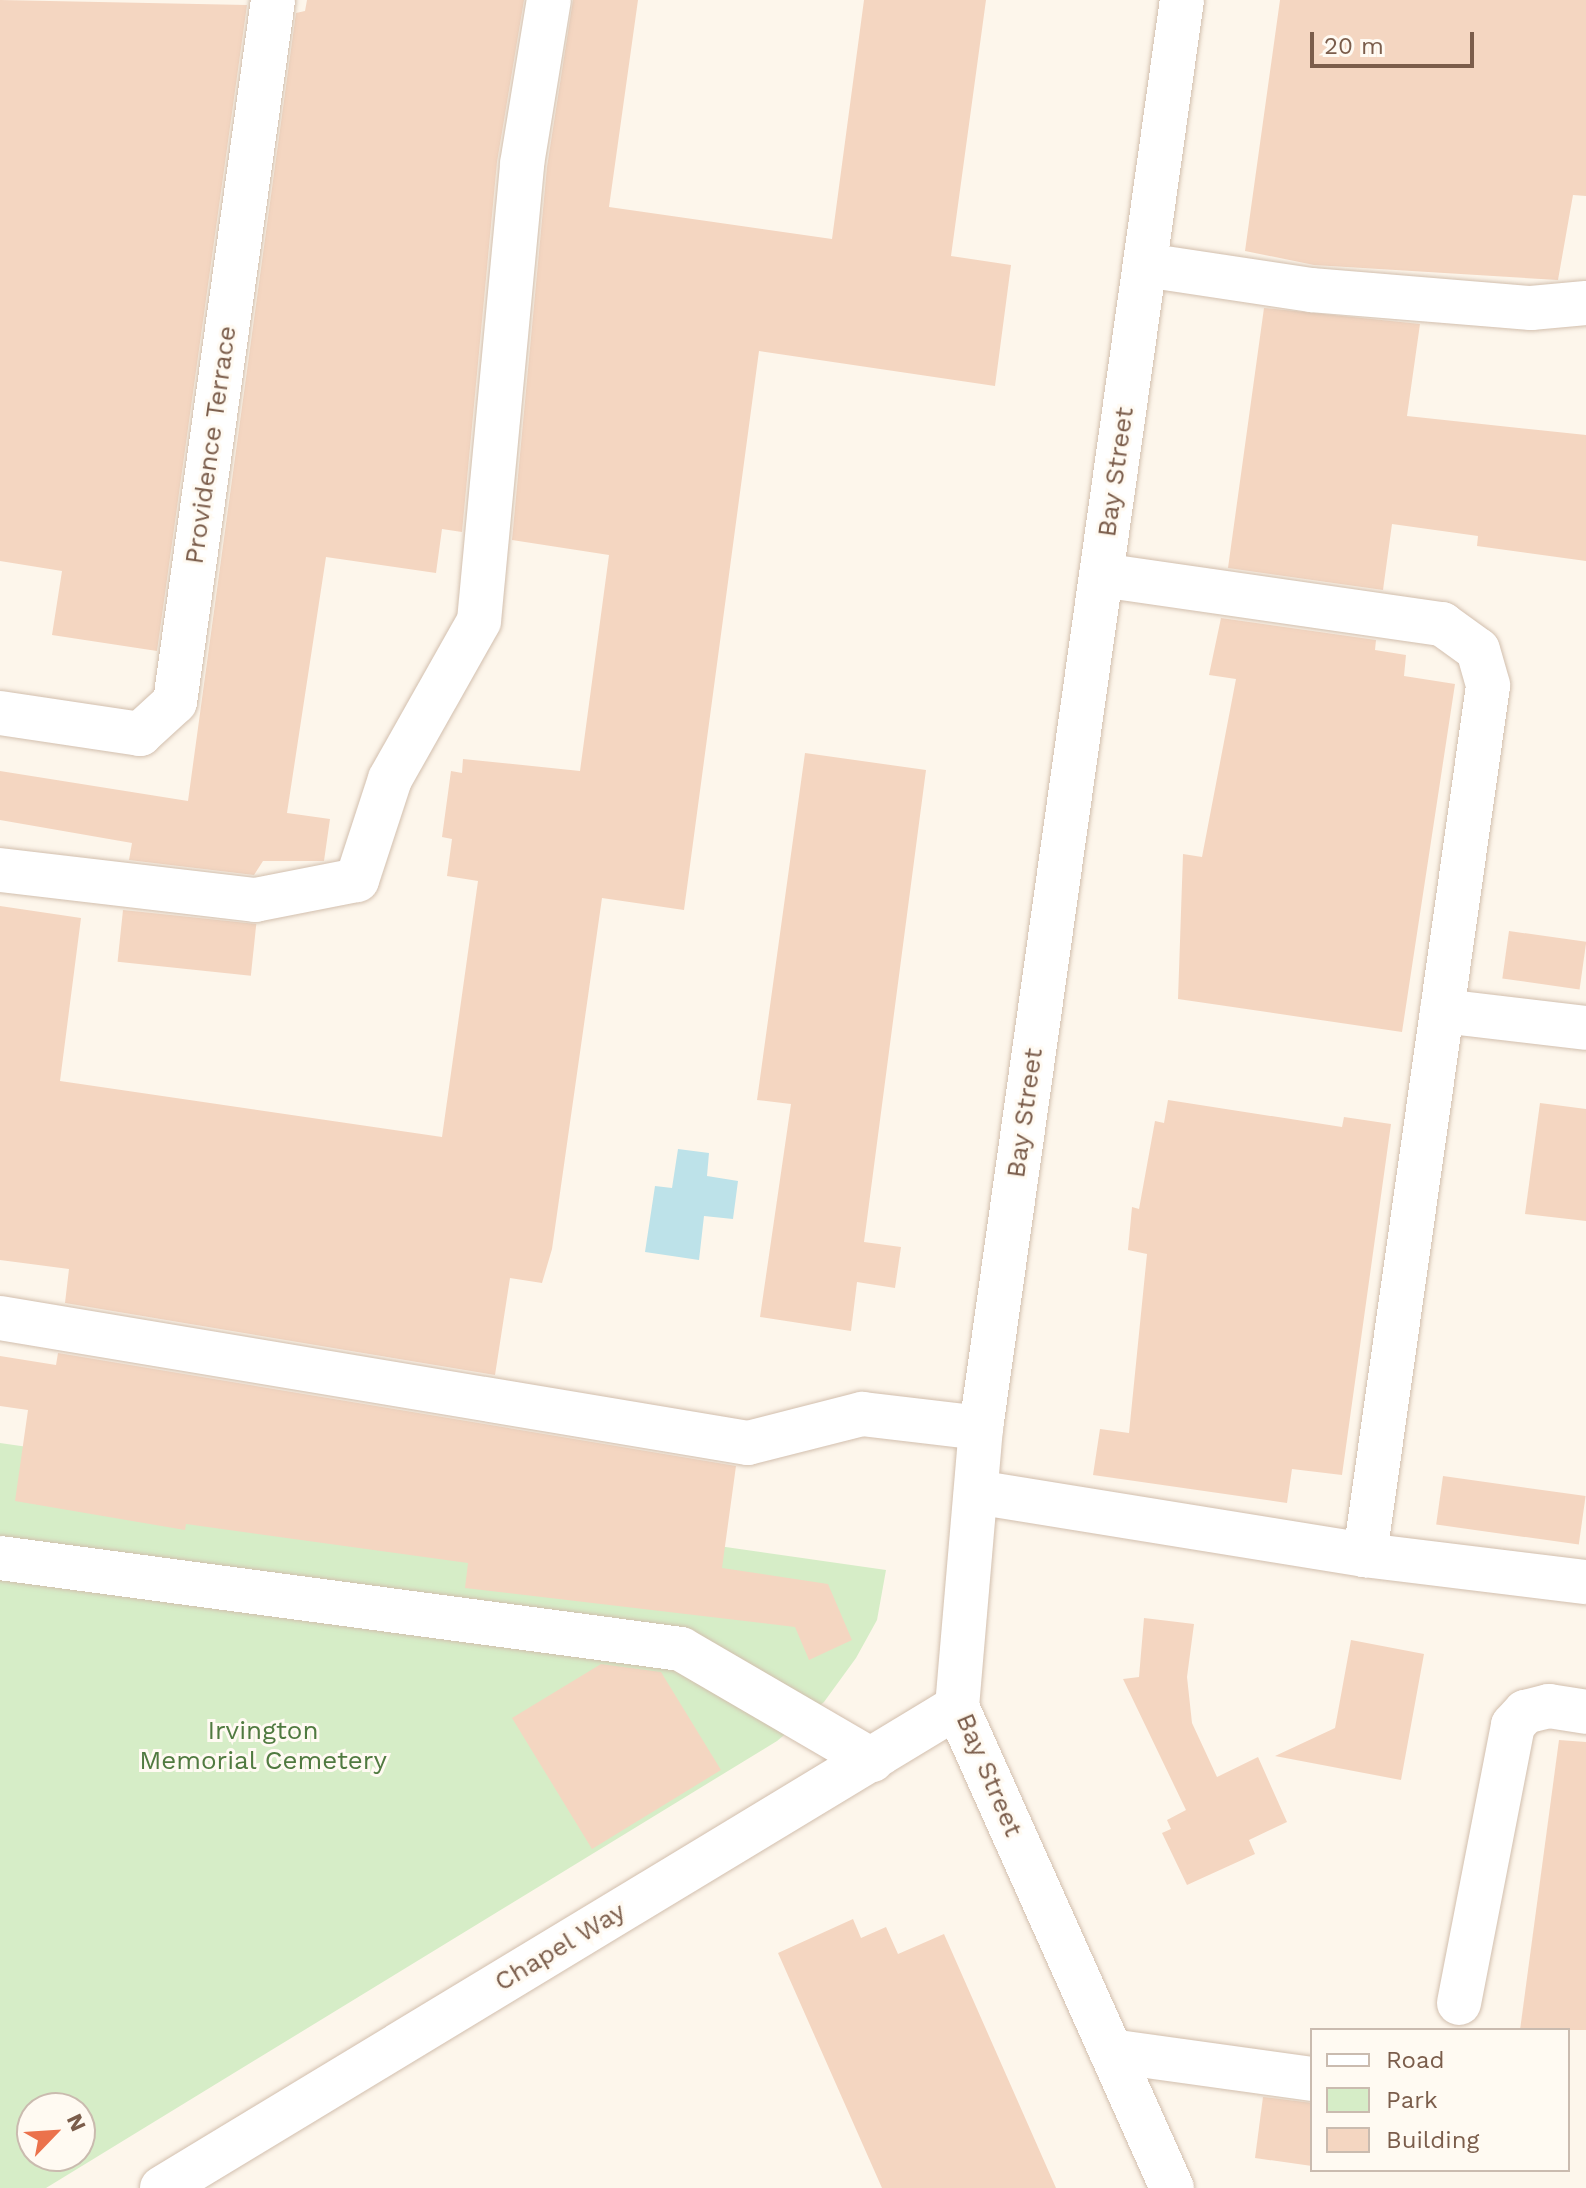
<!DOCTYPE html>
<html>
<head>
<meta charset="utf-8">
<style>
  body { margin:0 }
  #map { position:relative; width:1586px; height:2188px; overflow:hidden; background:#fdf6eb; font-family:"Work Sans",sans-serif }
  div>[style] { position:absolute }
  [style*='--x'] { left:calc(var(--x)*1px); top:calc(var(--y)*1px); width:calc(var(--w)*1px); rotate:calc(var(--a)*1deg) }
  .green>* { inset:0; background:#d6edc7 }
  .water>* { inset:0; background:#bde2e9 }
  .building>* { inset:0; background:#f4d6c1; transform-origin:0 0 }
  .roads { filter:drop-shadow(0 0 2px #d2bfae) drop-shadow(0 0 2px #d2bfae) }
  .minor>* { height:44px; margin:-22px; padding:0 22px; transform-origin:22px; border-radius:22px; background:#fff }
  span { translate:-50% -50%; white-space:nowrap; text-align:center; line-height:1.15; -webkit-text-stroke:6px #fffaf2; paint-order:stroke }
  .street-label { font-size:26px; color:#7b5d4b }
  .park-label { font-size:26px; color:#507a40 }
  .legend { position:absolute; left:1310px; top:2028px; width:260px; height:144px; box-sizing:border-box; background:#fffaf2; border:2px solid #cabbaf; margin:0; padding:10px 14px; list-style:none; font-size:24px; color:#7b5d4b }
  .legend li { display:flex; align-items:center; gap:16px; height:40px }
  .legend b { width:40px; border:2px solid #cabbaf }
  .north { position:absolute; left:16px; top:2092px; width:80px; height:80px; box-sizing:border-box; background:#fffaf2; border:2px solid #cabbaf; border-radius:50%; rotate:65deg; font-size:22px; font-weight:700; line-height:32px; text-align:center; color:#7b5d4b }
  .north::after { content:''; display:block; margin:auto; width:28px; height:36px; background:#eb724c; clip-path:polygon(50% 0,100% 100%,50% 72%,0 100%) }
  .scale { position:absolute; left:1310px; top:32px; width:164px; height:36px; box-sizing:border-box; border:4px solid #7b5d4b; border-top:0; padding-left:10px; font-size:24px; line-height:28px; white-space:nowrap; color:#7b5d4b; -webkit-text-stroke:6px #fffaf2; paint-order:stroke }
</style>
</head>
<body>
<div id="map">
  <div class="green">
    <i style="clip-path:polygon(evenodd,0 1443px,886px 1570px,877px 1620px,856px 1658px,824px 1702px,777px 1741px,46px 2188px,0 2188px,0 1443px,32px 2108px,80px 2108px,80px 2156px,32px 2156px,32px 2108px)"></i>
  </div>
  <div class="water">
    <i style="clip-path:polygon(678px 1149px,709px 1153px,707px 1176px,738px 1181px,733px 1219px,704px 1216px,699px 1260px,645px 1252px,655px 1186px,672px 1188px)"></i>
  </div>
  <div class="building">
    <i style="clip-path:polygon(0 0,247px 5px,157px 651px,52px 635px,62px 571px,0 561px)"></i>
    <i style="clip-path:polygon(307px 0,524px 0,497px 162px,462px 532px,442px 529px,436px 573px,326px 557px,287px 813px,330px 819px,324px 861px,263px 861px,254px 875px,129px 860px,132px 843px,0 820px,0 771px,188px 801px,296px 13px,305px 11px)"></i>
    <i style="clip-path:polygon(573px 0,638px 0,609px 207px,832px 239px,864px 0,986px 0,951px 256px,1011px 265px,995px 386px,759px 351px,684px 910px,602px 898px,552px 1249px,542px 1283px,510px 1278px,495px 1375px,65px 1303px,69px 1269px,0 1260px,0 906px,81px 918px,60px 1081px,442px 1137px,478px 881px,447px 876px,452px 839px,442px 837px,451px 771px,462px 773px,463px 759px,580px 771px,609px 555px,512px 540px,547px 167px)"></i>
    <i style="clip-path:polygon(1280px 0,1586px 0,1586px 196px,1573px 195px,1558px 280px,1314px 265px,1245px 251px)"></i>
    <i style="clip-path:polygon(1264px 308px,1420px 324px,1407px 416px,1586px 435px,1586px 561px,1477px 546px,1478px 536px,1392px 524px,1383px 590px,1228px 568px)"></i>
    <i style="clip-path:polygon(1221px 618px,1376px 640px,1375px 650px,1406px 655px,1404px 676px,1455px 684px,1402px 1032px,1178px 999px,1183px 854px,1202px 857px,1236px 679px,1209px 675px)"></i>
    <i style="clip-path:polygon(805px 753px,926px 770px,864px 1242px,901px 1247px,895px 1288px,857px 1282px,851px 1331px,760px 1317px,791px 1104px,757px 1100px)"></i>
    <i style="left:123px;top:910px;width:134px;height:52px;rotate:6deg"></i>
    <i style="left:1509px;top:931px;width:78px;height:48px;rotate:8deg"></i>
    <i style="clip-path:polygon(1168px 1100px,1342px 1127px,1344px 1117px,1391px 1124px,1342px 1475px,1292px 1469px,1287px 1503px,1093px 1475px,1100px 1429px,1129px 1433px,1147px 1254px,1128px 1250px,1132px 1207px,1139px 1209px,1155px 1121px,1164px 1123px)"></i>
    <i style="clip-path:polygon(1540px 1103px,1586px 1109px,1586px 1221px,1525px 1214px)"></i>
    <i style="clip-path:polygon(58px 1353px,736px 1466px,722px 1568px,828px 1584px,852px 1640px,809px 1660px,795px 1627px,465px 1588px,468px 1563px,186px 1524px,185px 1530px,15px 1501px,28px 1410px,0 1406px,0 1356px,56px 1365px)"></i>
    <i style="left:1443px;top:1476px;width:144px;height:49px;rotate:8deg"></i>
    <i style="clip-path:polygon(1144px 1618px,1194px 1624px,1187px 1677px,1192px 1723px,1217px 1777px,1258px 1757px,1287px 1822px,1249px 1840px,1255px 1854px,1187px 1885px,1162px 1833px,1171px 1829px,1167px 1820px,1186px 1810px,1123px 1679px,1139px 1677px)"></i>
    <i style="clip-path:polygon(1351px 1640px,1424px 1654px,1401px 1780px,1275px 1756px,1335px 1728px)"></i>
    <i style="clip-path:polygon(601px 1664px,661px 1672px,721px 1770px,592px 1849px,512px 1718px)"></i>
    <i style="clip-path:polygon(1559px 1740px,1586px 1742px,1586px 2030px,1520px 2030px)"></i>
    <i style="clip-path:polygon(853px 1919px,861px 1938px,886px 1927px,898px 1954px,944px 1934px,1056px 2188px,882px 2188px,778px 1953px)"></i>
    <i style="clip-path:polygon(1263px 2097px,1312px 2103px,1312px 2166px,1255px 2158px)"></i>
  </div>
  <div class="roads">
    <div class="minor">
      <i style="--x:1145;--y:265;--w:168;--a:8.6"></i>
      <i style="--x:1311;--y:290;--w:221;--a:4.7"></i>
      <i style="--x:1531;--y:308;--w:55;--a:-5.2"></i>
      <i style="--x:1101;--y:575;--w:345;--a:8.2"></i>
      <i style="--x:1442;--y:624;--w:44;--a:35.8"></i>
      <i style="--x:1478;--y:650;--w:37;--a:74"></i>
      <i style="--x:1488;--y:686;--w:878;--a:98.06"></i>
      <i style="--x:0;--y:713;--w:142;--a:8.5"></i>
      <i style="--x:140;--y:734;--w:47;--a:-42.4"></i>
      <i style="--x:175;--y:702;--w:709;--a:-82.05"></i>
      <i style="--x:0;--y:870;--w:257;--a:6.7"></i>
      <i style="--x:255;--y:900;--w:104;--a:-11.1"></i>
      <i style="--x:357;--y:880;--w:106;--a:-71.9"></i>
      <i style="--x:390;--y:779;--w:181;--a:-60.6"></i>
      <i style="--x:479;--y:621;--w:459;--a:-84.6"></i>
      <i style="--x:522;--y:164;--w:166;--a:-80.7"></i>
      <i style="--x:1442;--y:1011;--w:145;--a:6.7"></i>
      <i style="--x:0;--y:1318;--w:758;--a:9.49"></i>
      <i style="--x:748;--y:1443;--w:118;--a:-14.3"></i>
      <i style="--x:862;--y:1414;--w:120;--a:6.7"></i>
      <i style="--x:976;--y:1492;--w:394;--a:9.2"></i>
      <i style="--x:1365;--y:1555;--w:223;--a:7"></i>
      <i style="--x:0;--y:1558;--w:687;--a:7.61"></i>
      <i style="--x:681;--y:1649;--w:221;--a:30.2"></i>
      <i style="--x:1459;--y:2003;--w:283;--a:-79"></i>
      <i style="--x:1513;--y:1725;--w:18;--a:-47"></i>
      <i style="--x:1525;--y:1712;--w:25;--a:-14"></i>
      <i style="--x:1549;--y:1706;--w:37;--a:9"></i>
      <i style="--x:1111;--y:2051;--w:203;--a:7.9"></i>
      <i style="--x:162;--y:2188;--w:929;--a:-31.18"></i>
      <i style="--x:1172;--y:2188;--w:527;--a:-114.08"></i>
      <i style="--x:957;--y:1707;--w:280;--a:-85.1"></i>
      <i style="--x:981;--y:1428;--w:1442;--a:-81.99"></i>
    </div>
  </div>
  <div class="street-label">
    <span style="left:211px;top:445px;rotate:-82deg">Providence Terrace</span>
    <span style="left:1116px;top:472px;rotate:-82deg">Bay Street</span>
    <span style="left:1025px;top:1113px;rotate:-82deg">Bay Street</span>
    <span style="left:989px;top:1775px;rotate:67deg">Bay Street</span>
    <span style="left:560px;top:1947px;rotate:-31deg">Chapel Way</span>
  </div>
  <div class="park-label">
    <span style="left:263px;top:1746px">Irvington<br>Memorial Cemetery</span>
  </div>
  <ul class="legend">
  <li><b style="height:10px;background:#fff"></b>Road</li>
  <li><b style="height:22px;background:#d6edc7"></b>Park</li>
  <li><b style="height:22px;background:#f4d6c1"></b>Building</li>
  </ul>
  <div class="north">N</div>
  <div class="scale">20 m</div>
</div>
</body>
</html>
